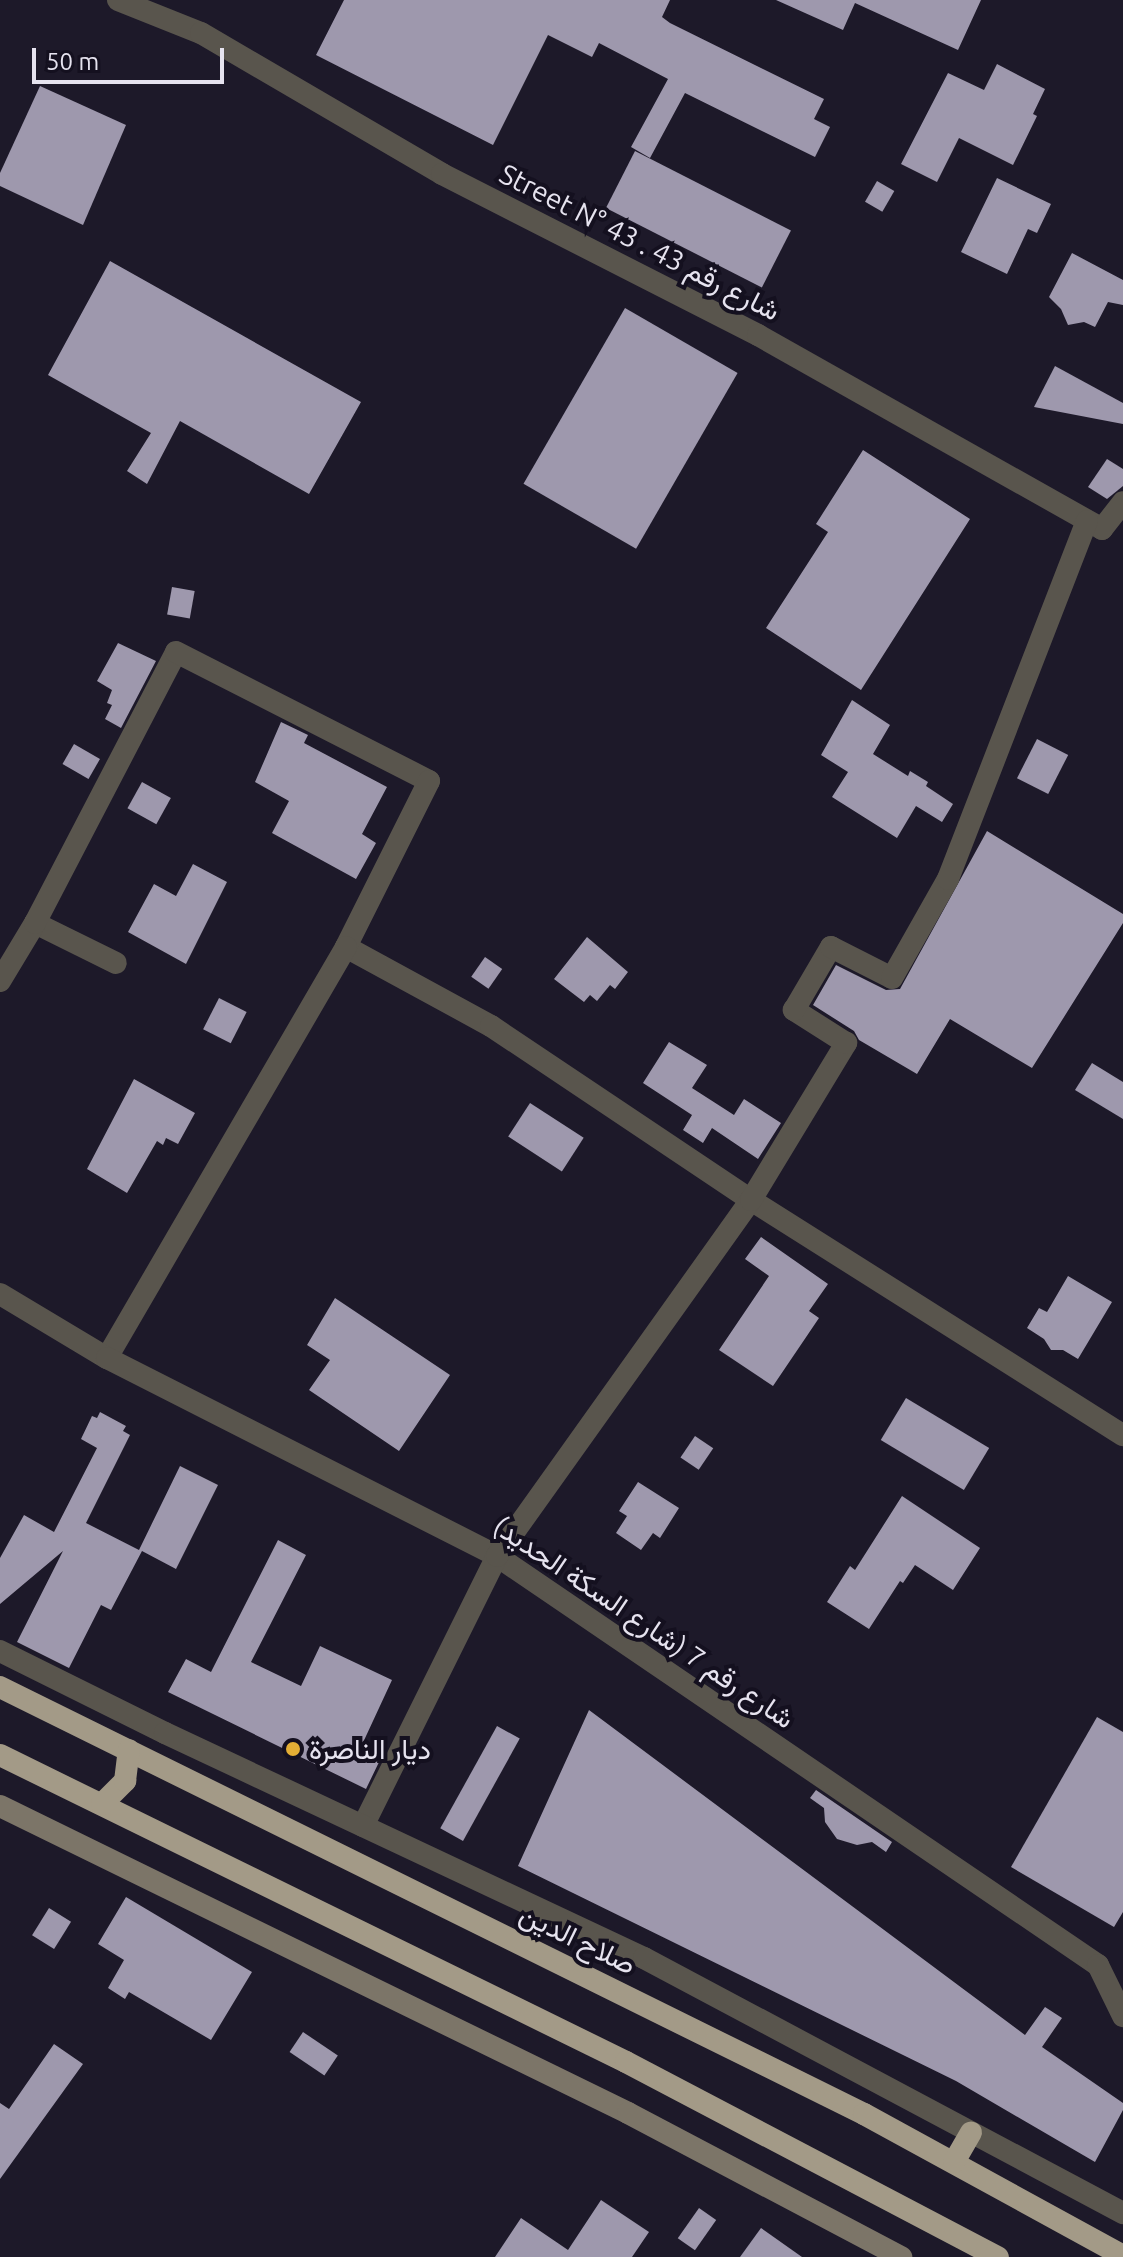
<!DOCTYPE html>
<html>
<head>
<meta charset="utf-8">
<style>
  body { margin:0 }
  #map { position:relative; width:1123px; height:2257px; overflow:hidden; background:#1d1929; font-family:Ubuntu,Vazirmatn,sans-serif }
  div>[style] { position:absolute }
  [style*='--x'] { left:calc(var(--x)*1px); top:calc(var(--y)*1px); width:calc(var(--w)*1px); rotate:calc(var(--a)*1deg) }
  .building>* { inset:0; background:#9e98ad; transform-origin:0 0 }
  .minor>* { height:22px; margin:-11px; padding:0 11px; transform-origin:11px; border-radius:11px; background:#59554d }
  .tertiary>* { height:22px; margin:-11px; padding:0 11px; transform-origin:11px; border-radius:11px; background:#59554d }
  .secondary>* { height:22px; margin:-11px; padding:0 11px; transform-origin:11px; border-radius:11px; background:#7c7568 }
  .trunk>* { height:22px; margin:-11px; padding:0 11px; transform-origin:11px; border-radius:11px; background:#a39a87 }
  .dots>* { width:22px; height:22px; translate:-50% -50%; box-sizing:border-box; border:4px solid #14101f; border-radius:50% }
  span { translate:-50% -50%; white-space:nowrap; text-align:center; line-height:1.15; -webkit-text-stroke:8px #14101f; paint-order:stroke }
  .street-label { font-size:28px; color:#e6e3ef }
  .poi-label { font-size:28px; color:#e6e3ef }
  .left { translate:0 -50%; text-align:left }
  .scale { position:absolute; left:32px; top:48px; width:192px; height:36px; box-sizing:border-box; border:4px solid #e6e3ef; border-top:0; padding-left:10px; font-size:24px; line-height:28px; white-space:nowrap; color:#e6e3ef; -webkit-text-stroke:6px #14101f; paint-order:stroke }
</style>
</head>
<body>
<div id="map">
  <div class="building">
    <i style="clip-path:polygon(344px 0,670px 0,662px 17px,670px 23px,824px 99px,814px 119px,830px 127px,815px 157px,685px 93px,650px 158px,631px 147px,668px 79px,599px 43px,592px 57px,548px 35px,493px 145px,316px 55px)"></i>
    <i style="clip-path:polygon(776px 0,981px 0,958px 50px,855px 3px,843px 30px)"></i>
    <i style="clip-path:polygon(997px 64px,1045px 89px,1033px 114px,1037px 116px,1013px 165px,959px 138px,937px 182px,901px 164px,948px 73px,984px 90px)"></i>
    <i style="clip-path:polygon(40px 86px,126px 125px,83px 225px,0 186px,0 173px)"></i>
    <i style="left:635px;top:151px;width:175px;height:64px;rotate:27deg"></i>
    <i style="clip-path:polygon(997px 178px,1051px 204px,1037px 233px,1028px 229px,1007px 274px,961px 252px)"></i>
    <i style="left:877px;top:181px;width:20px;height:24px;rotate:30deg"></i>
    <i style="clip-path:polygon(1072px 253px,1123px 280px,1123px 305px,1108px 302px,1095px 327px,1084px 322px,1068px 325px,1061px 309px,1049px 297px)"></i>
    <i style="clip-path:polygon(110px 261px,361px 402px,309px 494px,180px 421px,147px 484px,127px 471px,151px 433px,48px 375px)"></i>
    <i style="left:625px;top:308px;width:130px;height:203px;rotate:30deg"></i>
    <i style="clip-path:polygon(1055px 366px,1123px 403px,1123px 424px,1034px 407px)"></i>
    <i style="clip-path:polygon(863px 450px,970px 519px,861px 690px,766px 628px,828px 532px,816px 524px)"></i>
    <i style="clip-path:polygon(1107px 459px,1123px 469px,1123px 486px,1107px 499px,1088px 487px)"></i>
    <i style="left:172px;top:587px;width:23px;height:28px;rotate:10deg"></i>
    <i style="clip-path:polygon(118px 643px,156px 661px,121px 728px,105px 719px,112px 705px,107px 703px,112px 690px,97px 681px)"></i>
    <i style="clip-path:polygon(852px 700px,890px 725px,873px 754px,908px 776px,910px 771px,928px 782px,926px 786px,953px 804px,942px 822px,916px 806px,897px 838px,832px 797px,848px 772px,821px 755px)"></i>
    <i style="clip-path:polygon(281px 722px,308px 735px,304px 743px,387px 787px,362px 834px,376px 843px,356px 879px,272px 833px,289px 801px,255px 782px)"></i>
    <i style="left:1037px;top:739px;width:35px;height:44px;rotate:27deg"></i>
    <i style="left:74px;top:744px;width:30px;height:23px;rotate:30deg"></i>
    <i style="left:142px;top:782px;width:33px;height:30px;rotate:29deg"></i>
    <i style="clip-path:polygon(987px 831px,1123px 914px,1123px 923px,1032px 1068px,950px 1019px,917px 1074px,859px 1040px,854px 1031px,813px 1005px,836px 965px,886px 990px,900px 989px)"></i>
    <i style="clip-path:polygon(193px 864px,227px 882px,186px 964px,128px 932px,154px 884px,176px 896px)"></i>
    <i style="clip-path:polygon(587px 937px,628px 972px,615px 989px,610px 985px,597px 1001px,590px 995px,584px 1002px,554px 979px)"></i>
    <i style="left:485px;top:957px;width:21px;height:24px;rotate:35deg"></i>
    <i style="left:219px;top:998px;width:31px;height:35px;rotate:27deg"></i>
    <i style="clip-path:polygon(669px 1042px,707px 1065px,692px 1088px,734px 1115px,744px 1099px,781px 1123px,758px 1159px,712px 1128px,703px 1143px,683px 1130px,692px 1115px,643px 1083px)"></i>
    <i style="clip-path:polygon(1092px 1063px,1123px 1082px,1123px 1119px,1075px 1090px)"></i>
    <i style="clip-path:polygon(134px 1079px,195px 1113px,178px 1144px,166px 1138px,163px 1145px,157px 1141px,127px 1193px,87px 1169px)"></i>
    <i style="left:530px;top:1103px;width:64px;height:40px;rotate:33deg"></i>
    <i style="clip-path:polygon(761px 1237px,828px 1284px,809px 1311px,819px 1318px,773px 1386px,719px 1350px,769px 1276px,745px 1259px)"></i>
    <i style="clip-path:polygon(1068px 1276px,1112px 1302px,1078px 1359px,1063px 1350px,1051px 1350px,1044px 1339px,1027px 1328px,1039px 1308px,1047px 1312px)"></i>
    <i style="clip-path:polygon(335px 1298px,450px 1375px,399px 1451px,309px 1390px,330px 1360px,307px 1345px)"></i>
    <i style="left:906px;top:1398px;width:97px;height:49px;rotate:31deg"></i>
    <i style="clip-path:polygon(100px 1412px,126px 1426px,123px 1431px,130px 1435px,86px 1523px,139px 1550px,180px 1466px,218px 1485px,176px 1569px,142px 1551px,111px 1610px,101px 1605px,69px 1668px,17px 1642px,63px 1551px,0 1604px,0 1558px,24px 1515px,54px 1532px,97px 1448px,81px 1439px,92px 1416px,97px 1418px)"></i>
    <i style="left:695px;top:1436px;width:22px;height:26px;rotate:34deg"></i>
    <i style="clip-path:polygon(638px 1482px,679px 1508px,660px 1538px,653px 1533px,641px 1550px,616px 1533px,627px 1516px,619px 1511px)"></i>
    <i style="clip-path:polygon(902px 1496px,980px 1548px,953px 1590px,915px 1565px,903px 1583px,900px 1581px,869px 1629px,827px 1602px,850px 1566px,855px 1570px)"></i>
    <i style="clip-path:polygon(278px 1540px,306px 1555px,251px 1662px,301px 1686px,320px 1646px,392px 1680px,360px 1749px,380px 1760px,366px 1789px,168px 1692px,186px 1659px,211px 1672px)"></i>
    <i style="clip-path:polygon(589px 1710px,1025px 2035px,1045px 2007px,1062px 2018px,1042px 2047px,1123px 2103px,1123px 2110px,1095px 2162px,956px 2081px,518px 1866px)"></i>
    <i style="clip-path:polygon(1097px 1717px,1123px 1732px,1123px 1912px,1114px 1927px,1011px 1867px)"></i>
    <i style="left:497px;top:1726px;width:26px;height:117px;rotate:29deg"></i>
    <i style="clip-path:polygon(816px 1790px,892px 1842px,886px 1852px,872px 1842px,857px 1845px,837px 1839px,825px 1822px,824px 1808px,810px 1798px)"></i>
    <i style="clip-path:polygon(126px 1897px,252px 1972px,211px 2040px,129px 1992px,125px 1999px,108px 1988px,124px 1960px,98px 1944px)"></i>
    <i style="left:49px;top:1908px;width:26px;height:32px;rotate:32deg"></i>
    <i style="left:303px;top:2032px;width:42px;height:24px;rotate:34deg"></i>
    <i style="clip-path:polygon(54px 2044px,83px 2064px,0 2179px,0 2103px,9px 2109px)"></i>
    <i style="clip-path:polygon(601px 2200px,649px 2232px,632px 2257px,495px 2257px,521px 2218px,568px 2250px)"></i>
    <i style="left:699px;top:2208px;width:21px;height:37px;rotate:35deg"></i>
    <i style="clip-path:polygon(761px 2228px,802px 2257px,740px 2257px)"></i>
  </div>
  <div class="minor">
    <i style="--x:118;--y:0;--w:89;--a:21.7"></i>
    <i style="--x:201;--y:33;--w:279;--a:30.3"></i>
    <i style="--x:442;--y:174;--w:355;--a:27"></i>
    <i style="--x:758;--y:335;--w:395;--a:29.4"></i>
    <i style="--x:1102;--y:529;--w:34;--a:-52"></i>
    <i style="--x:35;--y:923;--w:90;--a:26.3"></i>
    <i style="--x:346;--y:947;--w:165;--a:28.6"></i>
    <i style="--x:491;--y:1026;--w:313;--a:33.8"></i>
    <i style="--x:751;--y:1200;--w:440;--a:32.3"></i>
    <i style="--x:0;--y:981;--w:68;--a:-58.9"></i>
    <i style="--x:35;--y:923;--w:305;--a:-62.5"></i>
    <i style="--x:176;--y:652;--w:284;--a:27"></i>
    <i style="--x:429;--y:781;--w:186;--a:116.6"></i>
    <i style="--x:346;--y:947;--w:475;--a:120.2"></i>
    <i style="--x:0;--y:1294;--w:125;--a:30.9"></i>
    <i style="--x:107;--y:1358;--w:437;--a:26.9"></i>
    <i style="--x:497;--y:1556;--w:727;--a:34.24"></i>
    <i style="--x:1098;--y:1965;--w:57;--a:63.9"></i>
    <i style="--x:363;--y:1826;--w:301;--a:-63.6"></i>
    <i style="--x:497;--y:1556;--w:437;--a:-54.5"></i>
    <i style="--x:751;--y:1200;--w:184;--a:-58.8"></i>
    <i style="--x:846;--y:1043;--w:62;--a:-147.6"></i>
    <i style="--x:794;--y:1010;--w:73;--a:-59.6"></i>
    <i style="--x:831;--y:947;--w:68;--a:26.9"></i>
    <i style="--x:892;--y:978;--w:114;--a:-60.5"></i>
    <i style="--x:948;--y:879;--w:384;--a:-68.8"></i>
  </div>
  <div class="tertiary">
    <i style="--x:0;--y:1651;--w:184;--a:26.4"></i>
    <i style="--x:165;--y:1733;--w:529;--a:25.16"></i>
    <i style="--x:644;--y:1958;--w:543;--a:28.03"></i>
  </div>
  <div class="secondary">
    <i style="--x:0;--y:1806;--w:699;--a:26.05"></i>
    <i style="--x:628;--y:2113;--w:309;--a:27.8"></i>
  </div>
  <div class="trunk">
    <i style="--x:0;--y:1687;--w:964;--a:26.3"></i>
    <i style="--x:864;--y:2114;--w:295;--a:28.7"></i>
    <i style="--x:0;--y:1755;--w:697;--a:26.12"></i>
    <i style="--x:626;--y:2062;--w:420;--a:27.7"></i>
    <i style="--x:102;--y:1804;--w:33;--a:-45"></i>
    <i style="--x:125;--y:1781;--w:31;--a:-83"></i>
    <i style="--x:954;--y:2162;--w:34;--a:-60"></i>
  </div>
  <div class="dots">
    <i style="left:293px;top:1749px;background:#e3ae35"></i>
  </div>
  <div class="street-label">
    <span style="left:640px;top:242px;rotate:27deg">Street N° 43 . شارع رقم 43</span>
    <span style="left:644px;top:1622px;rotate:34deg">شارع رقم 7 (شارع السكة الحديد)</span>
    <span style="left:578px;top:1939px;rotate:26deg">صلاح الدين</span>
  </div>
  <div class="poi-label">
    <span class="left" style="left:309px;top:1749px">ديار الناصرة</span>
  </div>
  <div class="scale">50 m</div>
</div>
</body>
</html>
